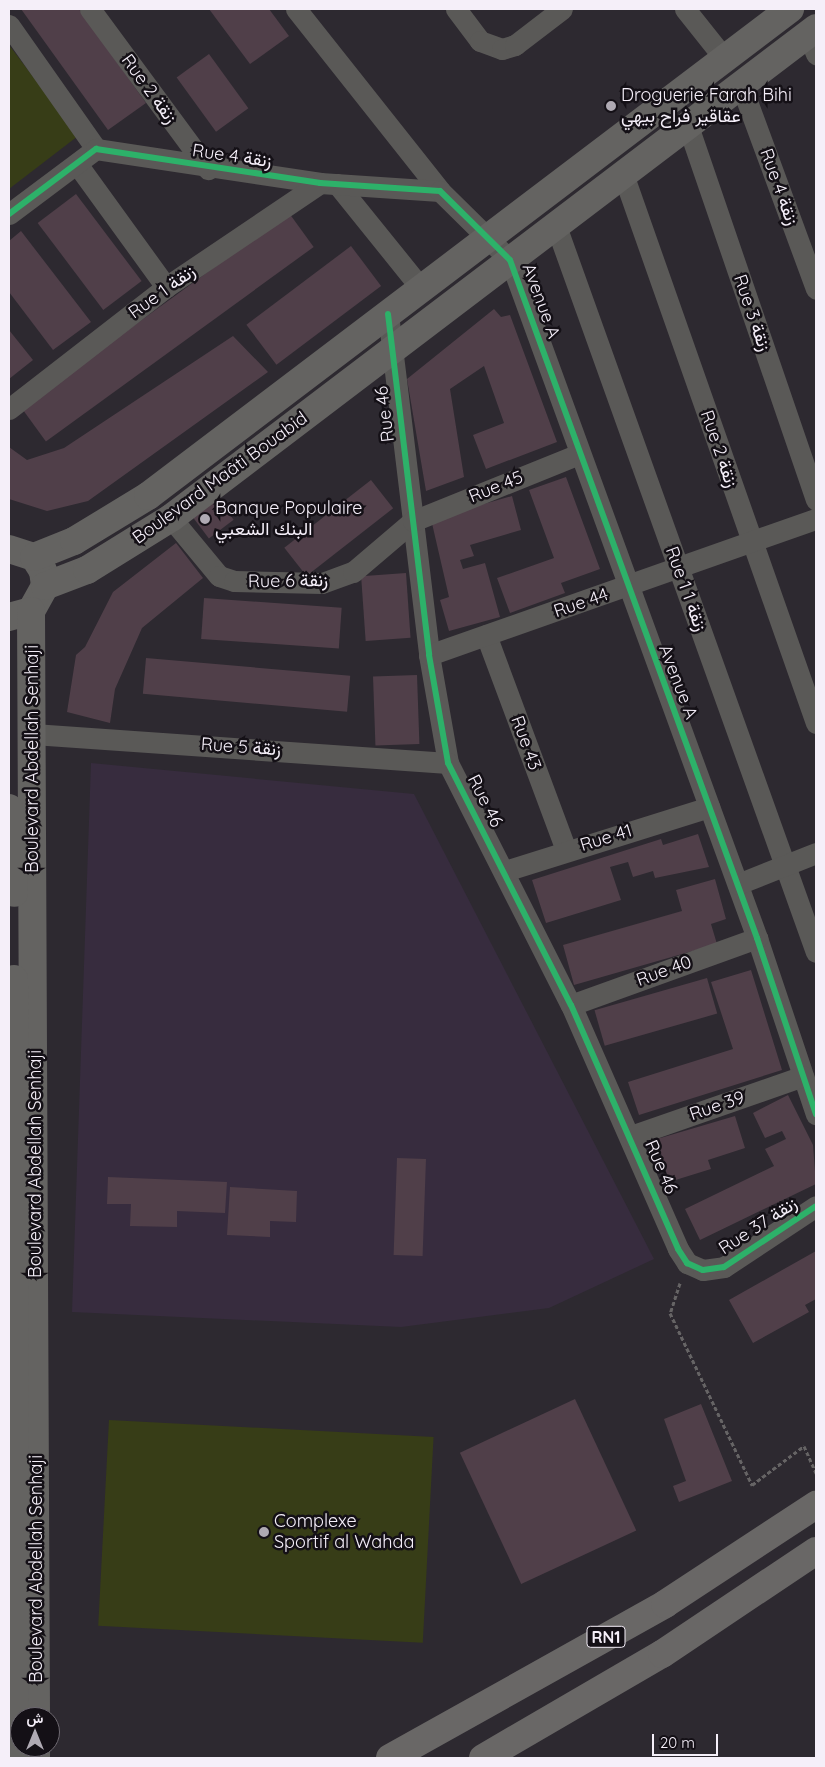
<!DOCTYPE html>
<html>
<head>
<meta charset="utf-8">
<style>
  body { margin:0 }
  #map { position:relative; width:825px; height:1767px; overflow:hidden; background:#2d2930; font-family:Quicksand,Vazirmatn,sans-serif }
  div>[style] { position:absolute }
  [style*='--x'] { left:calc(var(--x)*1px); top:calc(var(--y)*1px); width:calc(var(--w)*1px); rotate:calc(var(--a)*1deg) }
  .built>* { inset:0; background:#372c3e }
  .green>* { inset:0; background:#373d17; transform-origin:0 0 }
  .building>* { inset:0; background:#503f49; transform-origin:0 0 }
  .path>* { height:3px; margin-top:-1.5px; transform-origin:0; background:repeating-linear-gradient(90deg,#666465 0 4px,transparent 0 6.5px) }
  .street>* { height:21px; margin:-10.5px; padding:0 10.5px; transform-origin:10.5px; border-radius:10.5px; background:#5a5957 }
  .secondary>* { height:28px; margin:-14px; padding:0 14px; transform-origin:14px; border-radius:14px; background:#646361 }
  .highway>* { height:28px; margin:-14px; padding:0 14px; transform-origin:14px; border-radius:14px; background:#696766 }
  .cycleway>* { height:6px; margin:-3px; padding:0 3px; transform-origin:3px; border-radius:3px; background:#2db169 }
  .dots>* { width:14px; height:14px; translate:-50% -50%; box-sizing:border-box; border:2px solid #141016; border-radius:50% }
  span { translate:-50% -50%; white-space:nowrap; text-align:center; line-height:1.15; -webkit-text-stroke:5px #141016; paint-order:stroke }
  .shield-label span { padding:1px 4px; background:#141016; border:1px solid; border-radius:4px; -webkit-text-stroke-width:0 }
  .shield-label { font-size:16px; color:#f5eff9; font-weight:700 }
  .street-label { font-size:18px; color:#f5eff9 }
  .poi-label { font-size:18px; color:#f5eff9 }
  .left { translate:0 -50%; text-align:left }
  .frame { position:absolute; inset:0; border:10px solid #f5eff9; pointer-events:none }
  .north { position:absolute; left:10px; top:1707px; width:50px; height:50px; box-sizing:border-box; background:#141016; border:1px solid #6e6971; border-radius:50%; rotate:0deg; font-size:14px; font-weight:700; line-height:20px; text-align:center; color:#f5eff9 }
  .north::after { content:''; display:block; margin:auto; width:18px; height:22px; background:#afaab3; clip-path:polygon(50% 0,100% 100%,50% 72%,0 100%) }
  .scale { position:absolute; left:652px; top:1734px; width:66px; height:22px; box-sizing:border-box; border:2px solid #f5eff9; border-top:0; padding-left:6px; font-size:15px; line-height:18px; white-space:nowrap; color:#f5eff9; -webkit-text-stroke:4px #141016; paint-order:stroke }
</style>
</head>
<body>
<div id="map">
  <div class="built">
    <i style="clip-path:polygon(91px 763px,414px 794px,654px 1259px,549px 1308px,401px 1327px,72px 1312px)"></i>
  </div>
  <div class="green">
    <i style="clip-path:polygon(9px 45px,78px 136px,9px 189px)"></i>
    <i style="left:109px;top:1420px;width:325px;height:206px;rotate:3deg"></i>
  </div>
  <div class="building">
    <i style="clip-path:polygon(21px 9px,79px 9px,146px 103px,108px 130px)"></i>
    <i style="clip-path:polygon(209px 9px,269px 9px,289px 36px,250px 64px)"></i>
    <i style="left:209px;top:54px;width:67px;height:40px;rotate:54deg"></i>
    <i style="left:76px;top:194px;width:109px;height:48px;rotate:53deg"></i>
    <i style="left:289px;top:213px;width:42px;height:331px;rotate:54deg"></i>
    <i style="clip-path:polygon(21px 231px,91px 322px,53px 350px,9px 292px,9px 241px)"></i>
    <i style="left:351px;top:246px;width:50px;height:131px;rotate:53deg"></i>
    <i style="clip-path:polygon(494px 309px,501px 317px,510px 315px,557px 442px,486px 469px,473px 435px,504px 423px,484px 366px,450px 389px,464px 477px,426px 491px,407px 379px)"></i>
    <i style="clip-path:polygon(9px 330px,33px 360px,9px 379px)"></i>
    <i style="clip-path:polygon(233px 336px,268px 372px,88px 501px,47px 511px,9px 499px,9px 447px,27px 460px,64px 448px)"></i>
    <i style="clip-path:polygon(566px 477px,600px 569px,561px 583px,565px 593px,510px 613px,497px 578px,554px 558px,529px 490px)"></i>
    <i style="left:371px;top:480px;width:36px;height:110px;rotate:52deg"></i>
    <i style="clip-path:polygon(512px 496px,521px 530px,470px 545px,474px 556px,460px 560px,463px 569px,485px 563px,500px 617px,449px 631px,440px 600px,449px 597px,431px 519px)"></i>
    <i style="left:218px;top:499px;width:26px;height:31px;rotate:53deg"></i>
    <i style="clip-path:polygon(176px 543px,203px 578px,142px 628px,115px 689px,110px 723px,67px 712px,76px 655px,85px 647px,113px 592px)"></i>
    <i style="left:406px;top:573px;width:65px;height:45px;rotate:86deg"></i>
    <i style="left:204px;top:598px;width:138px;height:41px;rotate:4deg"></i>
    <i style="left:146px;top:658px;width:205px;height:36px;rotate:5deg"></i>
    <i style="left:417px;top:675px;width:69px;height:44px;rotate:88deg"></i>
    <i style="clip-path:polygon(698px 834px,709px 867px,655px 878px,653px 871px,633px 877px,628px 862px,610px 867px,621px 900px,546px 923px,532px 880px,661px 839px,663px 845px)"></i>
    <i style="clip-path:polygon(715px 879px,726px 919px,711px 924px,717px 944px,574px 985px,563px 945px,682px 911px,676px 890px)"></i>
    <i style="clip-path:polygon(751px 970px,782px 1070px,639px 1115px,628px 1082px,733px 1049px,711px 982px)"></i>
    <i style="left:707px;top:978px;width:37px;height:117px;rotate:74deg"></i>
    <i style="clip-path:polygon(788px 1095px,813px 1145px,816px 1184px,700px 1240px,685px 1209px,774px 1166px,765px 1149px,786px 1139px,782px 1131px,765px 1138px,753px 1113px)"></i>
    <i style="clip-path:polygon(735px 1116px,745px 1148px,708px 1160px,711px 1169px,669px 1182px,657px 1139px)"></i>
    <i style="left:397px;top:1158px;width:29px;height:97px;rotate:2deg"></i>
    <i style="clip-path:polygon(108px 1177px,227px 1182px,225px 1213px,177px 1211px,177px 1227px,130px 1226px,131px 1204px,107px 1204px)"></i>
    <i style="clip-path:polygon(230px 1187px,297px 1191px,296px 1222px,270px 1221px,270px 1237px,227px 1235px)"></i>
    <i style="clip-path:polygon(816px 1251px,816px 1299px,805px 1305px,809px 1312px,753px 1343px,729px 1300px)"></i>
    <i style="left:575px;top:1399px;width:145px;height:127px;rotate:65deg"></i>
    <i style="clip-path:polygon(701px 1404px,732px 1481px,679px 1502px,673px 1486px,686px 1481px,664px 1419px)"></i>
  </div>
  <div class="path">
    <i style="--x:680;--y:1283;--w:32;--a:108"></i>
    <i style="--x:670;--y:1313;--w:191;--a:64.5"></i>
    <i style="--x:752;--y:1485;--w:65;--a:-36.9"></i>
    <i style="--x:804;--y:1446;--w:30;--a:66"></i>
  </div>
  <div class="street">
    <i style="--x:90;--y:9;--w:199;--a:53.6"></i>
    <i style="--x:296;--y:9;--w:232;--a:51.6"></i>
    <i style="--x:456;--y:9;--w:40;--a:53"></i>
    <i style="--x:480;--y:41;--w:23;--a:20"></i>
    <i style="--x:502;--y:49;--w:14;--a:-17"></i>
    <i style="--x:515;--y:45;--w:59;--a:-37.5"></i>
    <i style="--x:685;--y:9;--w:63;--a:51.5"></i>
    <i style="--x:9;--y:25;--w:151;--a:54.9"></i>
    <i style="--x:808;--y:34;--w:22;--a:68"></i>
    <i style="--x:741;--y:85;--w:217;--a:69.8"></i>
    <i style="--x:688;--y:126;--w:395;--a:71.1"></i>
    <i style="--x:77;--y:164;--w:152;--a:54.1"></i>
    <i style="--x:623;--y:174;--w:582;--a:70.63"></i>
    <i style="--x:337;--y:184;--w:134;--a:51.1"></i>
    <i style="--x:9;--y:214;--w:109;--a:-36.8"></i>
    <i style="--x:96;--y:149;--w:227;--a:8.6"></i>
    <i style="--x:320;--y:183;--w:120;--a:3.8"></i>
    <i style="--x:440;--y:191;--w:98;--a:44.6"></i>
    <i style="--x:510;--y:260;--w:722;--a:69.98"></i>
    <i style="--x:757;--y:938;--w:186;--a:71.5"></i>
    <i style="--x:556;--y:226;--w:771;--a:70.3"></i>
    <i style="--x:388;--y:314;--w:343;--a:83.1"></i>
    <i style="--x:429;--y:655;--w:110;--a:80"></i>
    <i style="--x:448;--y:763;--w:271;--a:63.1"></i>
    <i style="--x:571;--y:1005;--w:266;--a:66.3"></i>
    <i style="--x:678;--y:1249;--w:17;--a:57"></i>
    <i style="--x:687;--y:1263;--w:17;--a:24"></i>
    <i style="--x:703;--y:1270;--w:21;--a:-8"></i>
    <i style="--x:724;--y:1267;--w:110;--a:-33.5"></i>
    <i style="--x:9;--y:409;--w:199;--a:-37.8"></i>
    <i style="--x:166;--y:287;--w:186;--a:-34"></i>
    <i style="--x:171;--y:518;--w:75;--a:50.4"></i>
    <i style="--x:219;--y:576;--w:16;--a:18"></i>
    <i style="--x:234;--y:581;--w:88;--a:1.3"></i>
    <i style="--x:322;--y:583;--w:33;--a:-20"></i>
    <i style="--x:353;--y:572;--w:79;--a:-40.4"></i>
    <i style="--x:413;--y:521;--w:179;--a:-22"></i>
    <i style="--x:486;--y:635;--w:229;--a:69.6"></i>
    <i style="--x:429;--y:655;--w:410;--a:-19.4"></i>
    <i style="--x:33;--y:734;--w:416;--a:4"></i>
    <i style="--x:505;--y:871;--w:214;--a:-17.4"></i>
    <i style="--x:738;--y:884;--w:84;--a:-21.7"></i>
    <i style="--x:571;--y:1005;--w:198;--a:-19.8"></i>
    <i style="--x:631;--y:1136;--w:182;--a:-19.2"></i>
  </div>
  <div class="secondary">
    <i style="--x:9;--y:549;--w:26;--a:18"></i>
    <i style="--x:34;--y:557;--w:17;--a:57"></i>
    <i style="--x:43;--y:571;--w:15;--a:82"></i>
    <i style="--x:45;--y:586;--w:29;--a:119"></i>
    <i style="--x:31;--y:611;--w:23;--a:165"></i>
    <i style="--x:34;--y:557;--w:43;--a:-21.8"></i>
    <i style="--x:74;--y:541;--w:87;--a:-31.3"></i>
    <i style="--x:148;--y:496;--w:806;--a:-37.18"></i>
    <i style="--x:45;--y:586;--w:45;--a:-20.9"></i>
    <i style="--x:87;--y:570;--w:99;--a:-31.8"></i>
    <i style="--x:171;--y:518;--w:810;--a:-37.22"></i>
    <i style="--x:31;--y:611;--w:1106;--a:89.74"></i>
    <i style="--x:9;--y:808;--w:85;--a:86.6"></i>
    <i style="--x:14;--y:979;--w:779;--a:89.93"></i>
    <i style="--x:36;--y:1747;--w:11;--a:90"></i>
  </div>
  <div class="highway">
    <i style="--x:390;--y:1758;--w:315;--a:-29.2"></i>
    <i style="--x:665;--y:1604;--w:181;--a:-33.3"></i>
    <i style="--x:483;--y:1758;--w:207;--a:-30.2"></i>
    <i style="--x:662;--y:1654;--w:185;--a:-33.8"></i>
  </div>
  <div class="cycleway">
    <i style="--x:9;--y:214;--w:109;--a:-36.8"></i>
    <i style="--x:96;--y:149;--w:227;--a:8.6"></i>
    <i style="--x:320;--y:183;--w:120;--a:3.8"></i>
    <i style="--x:440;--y:191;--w:98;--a:44.6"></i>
    <i style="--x:510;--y:260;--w:722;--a:69.98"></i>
    <i style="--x:757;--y:938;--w:186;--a:71.5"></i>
    <i style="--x:388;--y:314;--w:343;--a:83.1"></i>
    <i style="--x:429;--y:655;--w:110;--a:80"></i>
    <i style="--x:448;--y:763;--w:271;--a:63.1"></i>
    <i style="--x:571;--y:1005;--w:266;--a:66.3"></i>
    <i style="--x:678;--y:1249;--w:17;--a:57"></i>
    <i style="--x:687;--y:1263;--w:17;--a:24"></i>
    <i style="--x:703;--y:1270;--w:21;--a:-8"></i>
    <i style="--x:724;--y:1267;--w:110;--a:-33.5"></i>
  </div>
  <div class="dots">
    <i style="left:611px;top:106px;background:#afaab3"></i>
    <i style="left:205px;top:519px;background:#afaab3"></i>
    <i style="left:264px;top:1532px;background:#afaab3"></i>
  </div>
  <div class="shield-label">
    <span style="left:606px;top:1637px">RN1</span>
  </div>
  <div class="street-label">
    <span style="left:149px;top:89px;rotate:54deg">Rue 2 زنقة</span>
    <span style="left:232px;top:156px;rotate:8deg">Rue 4 زنقة</span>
    <span style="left:779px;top:187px;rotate:70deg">Rue 4 زنقة</span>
    <span style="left:162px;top:292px;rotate:-36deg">Rue 1 زنقة</span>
    <span style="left:541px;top:301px;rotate:70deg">Avenue A</span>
    <span style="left:752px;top:313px;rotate:71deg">Rue 3 زنقة</span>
    <span style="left:385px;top:414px;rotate:-97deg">Rue 46</span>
    <span style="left:719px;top:449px;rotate:71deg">Rue 2 زنقة</span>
    <span style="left:220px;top:478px;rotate:-36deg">Boulevard Maâti Bouabid</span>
    <span style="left:496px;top:487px;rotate:-22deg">Rue 45</span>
    <span style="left:288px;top:581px;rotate:-1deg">Rue 6 زنقة</span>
    <span style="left:686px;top:589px;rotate:70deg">Rue 1 زنقة 1</span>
    <span style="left:581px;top:603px;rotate:-19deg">Rue 44</span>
    <span style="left:678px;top:682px;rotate:69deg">Avenue A</span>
    <span style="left:526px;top:743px;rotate:70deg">Rue 43</span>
    <span style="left:241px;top:747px;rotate:4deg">Rue 5 زنقة</span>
    <span style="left:32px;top:759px;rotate:-90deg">Boulevard Abdellah Senhaji</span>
    <span style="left:485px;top:801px;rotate:63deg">Rue 46</span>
    <span style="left:606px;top:838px;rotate:-17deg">Rue 41</span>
    <span style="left:664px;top:971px;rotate:-20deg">Rue 40</span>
    <span style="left:717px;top:1106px;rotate:-19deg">Rue 39</span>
    <span style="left:35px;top:1164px;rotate:-90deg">Boulevard Abdellah Senhaji</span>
    <span style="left:661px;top:1167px;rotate:67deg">Rue 46</span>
    <span style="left:758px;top:1226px;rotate:-33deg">Rue 37 زنقة</span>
    <span style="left:36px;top:1569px;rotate:-90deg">Boulevard Abdellah Senhaji</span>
  </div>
  <div class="poi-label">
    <span class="left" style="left:621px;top:106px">Droguerie Farah Bihi<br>عقاقير فراح بيهي</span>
    <span class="left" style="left:215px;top:519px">Banque Populaire<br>البنك الشعبي</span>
    <span class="left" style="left:274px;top:1532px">Complexe<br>Sportif al Wahda</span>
  </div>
  <div class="frame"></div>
  <div class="north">ش</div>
  <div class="scale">20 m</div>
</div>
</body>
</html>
